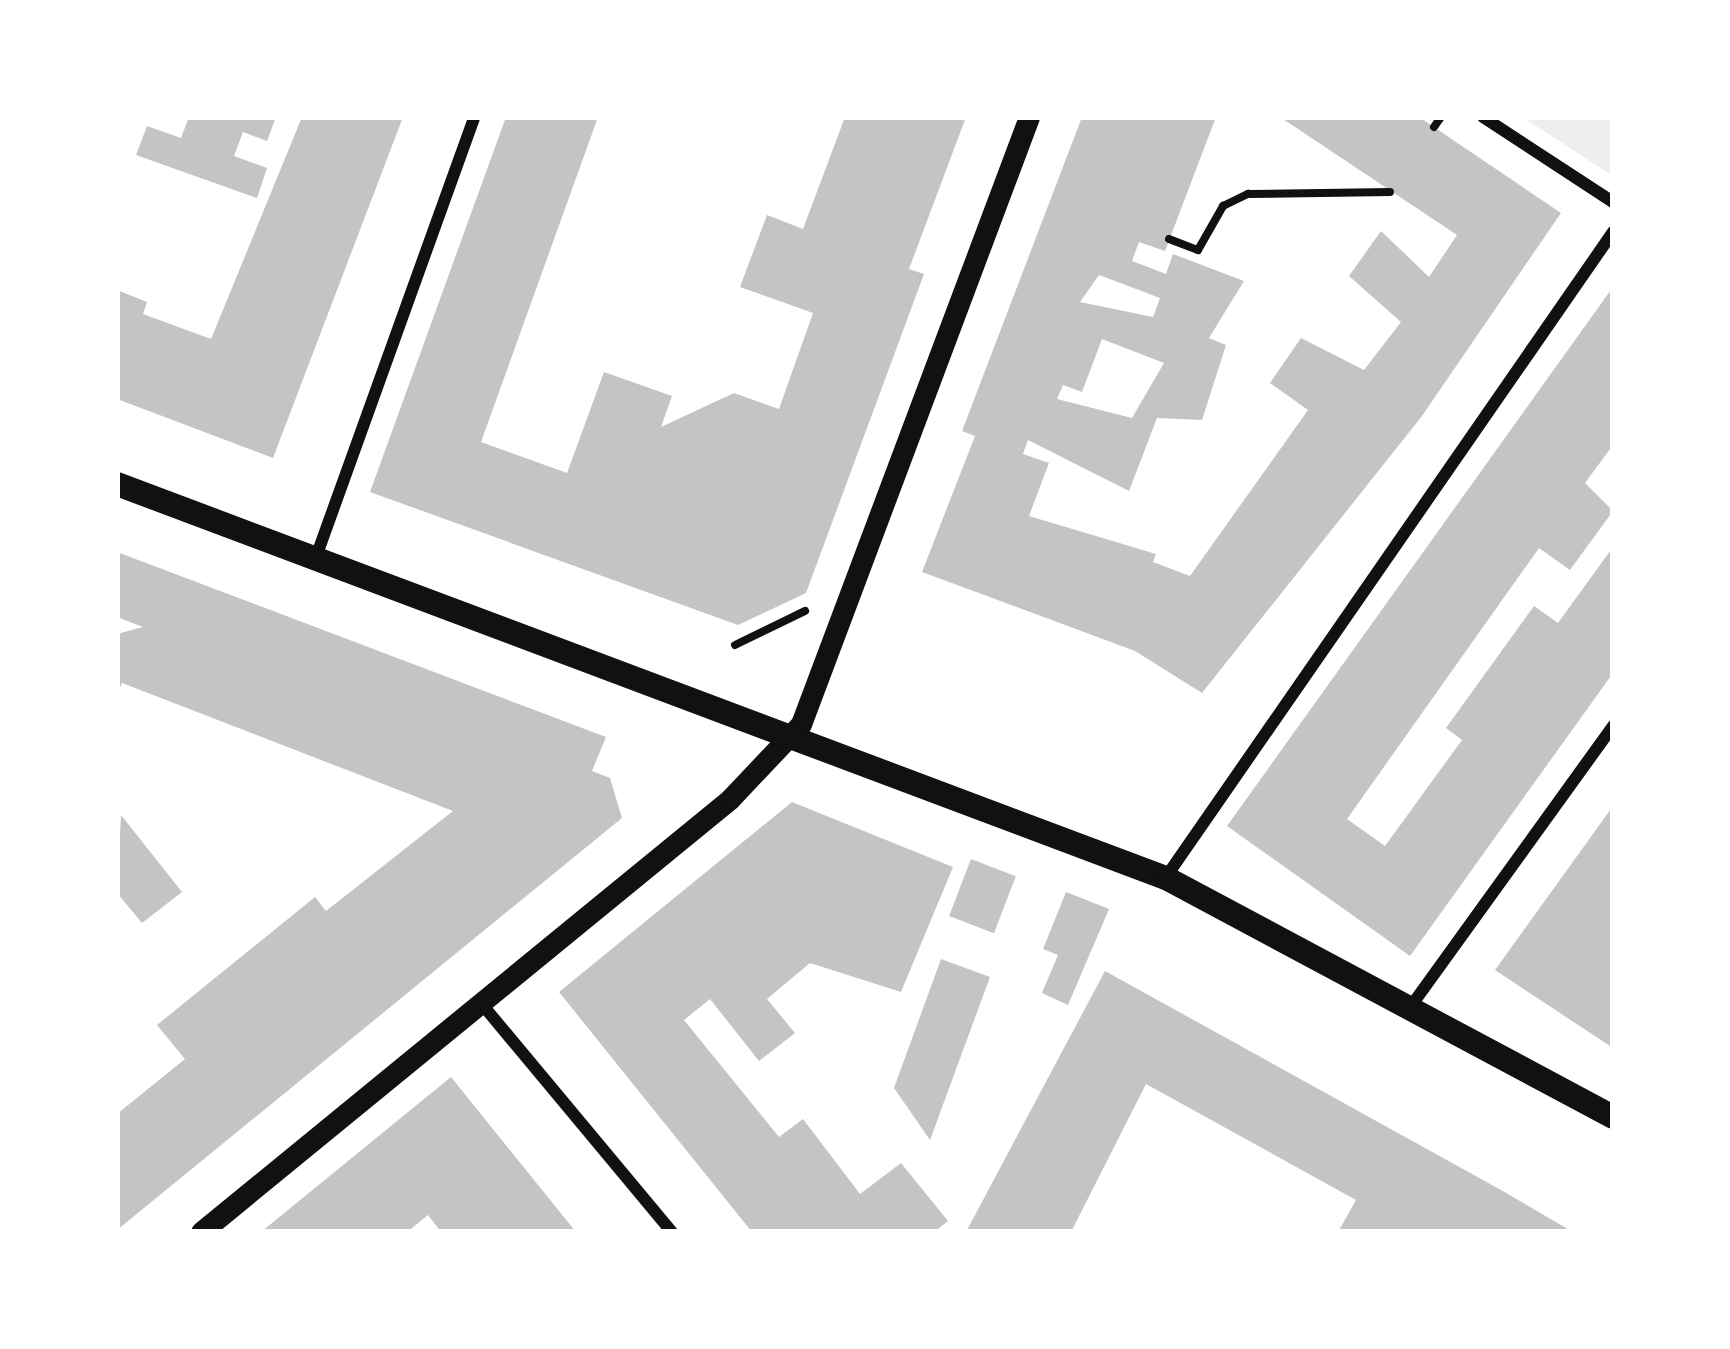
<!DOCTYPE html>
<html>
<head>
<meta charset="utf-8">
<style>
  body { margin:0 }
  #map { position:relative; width:1730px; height:1349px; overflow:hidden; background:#fff; font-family:"Roboto Condensed",sans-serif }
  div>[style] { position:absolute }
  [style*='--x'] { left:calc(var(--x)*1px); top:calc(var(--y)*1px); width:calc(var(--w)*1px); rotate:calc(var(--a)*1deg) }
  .green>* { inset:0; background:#eee }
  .building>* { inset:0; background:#c4c4c4; transform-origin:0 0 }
  .path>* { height:8px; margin:-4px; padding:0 4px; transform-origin:4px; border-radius:4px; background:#111 }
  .minor>* { height:12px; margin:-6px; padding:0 6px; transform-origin:6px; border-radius:6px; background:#111 }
  .tertiary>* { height:21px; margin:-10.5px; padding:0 10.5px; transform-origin:10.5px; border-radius:10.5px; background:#111 }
  .secondary>* { height:24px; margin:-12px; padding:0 12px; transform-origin:12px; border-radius:12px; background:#111 }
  span { translate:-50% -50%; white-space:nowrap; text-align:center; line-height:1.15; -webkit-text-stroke:9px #fff; paint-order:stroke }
  .frame { position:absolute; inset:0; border:120px solid #fff; pointer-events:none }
</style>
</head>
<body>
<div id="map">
  <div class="green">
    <i style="clip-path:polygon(1522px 117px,1613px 117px,1613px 176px)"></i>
  </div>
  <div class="building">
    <i style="clip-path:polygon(189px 117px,276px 117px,267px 141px,243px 132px,234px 156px,267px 168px,257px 198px,136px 155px,147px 126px,181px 138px)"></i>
    <i style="clip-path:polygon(302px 117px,403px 117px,273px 458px,117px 399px,117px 290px,147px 302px,143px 314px,211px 339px)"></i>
    <i style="clip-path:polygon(506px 117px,598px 117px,481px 442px,567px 473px,604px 372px,672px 396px,661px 427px,734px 393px,779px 409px,813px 313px,740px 287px,767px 215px,803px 229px,845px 117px,966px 117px,909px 269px,924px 274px,806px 593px,738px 625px,370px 492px)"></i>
    <i style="clip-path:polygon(evenodd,1082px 117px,1216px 117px,1165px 251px,1139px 242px,1132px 261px,1166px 274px,1173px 254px,1244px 281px,1209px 338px,1226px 345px,1202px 420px,1157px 418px,1129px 491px,1028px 440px,1023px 454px,1049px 463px,1029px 516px,1156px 554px,1153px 562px,1190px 576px,1308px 410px,1270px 383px,1301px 338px,1364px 370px,1401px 322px,1349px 276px,1381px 231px,1429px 277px,1457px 235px,1280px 117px,1419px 117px,1561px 213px,1422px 416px,1202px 693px,1135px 651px,922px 572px,975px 436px,962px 431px,1082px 117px,1099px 275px,1160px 298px,1153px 317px,1080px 302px,1099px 275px,1082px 117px,1102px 339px,1164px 363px,1132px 418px,1057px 399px,1063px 385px,1082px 392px,1102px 339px)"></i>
    <i style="clip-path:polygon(1613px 287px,1613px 445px,1585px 483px,1613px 511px,1570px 570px,1539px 548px,1347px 819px,1385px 846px,1462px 740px,1446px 728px,1534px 606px,1558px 623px,1613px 547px,1613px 673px,1410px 956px,1227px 826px)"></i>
    <i style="clip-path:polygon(117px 552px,606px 737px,592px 771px,610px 778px,622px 818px,117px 1230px,117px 1114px,185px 1059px,157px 1025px,315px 897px,326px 911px,453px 811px,122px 683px,117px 695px,117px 634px,143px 627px,117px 617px)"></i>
    <i style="clip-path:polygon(792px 802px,953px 867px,901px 992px,810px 963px,767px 999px,795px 1033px,759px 1061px,710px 999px,684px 1020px,779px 1137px,803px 1119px,860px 1194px,901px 1163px,948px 1221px,934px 1232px,752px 1232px,559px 992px)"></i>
    <i style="clip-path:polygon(1613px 806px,1613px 1048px,1495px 970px)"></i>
    <i style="clip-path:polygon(121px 815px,182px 892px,142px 923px,117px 893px)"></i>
    <i style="left:971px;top:859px;width:48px;height:61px;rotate:21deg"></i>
    <i style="clip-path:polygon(1066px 892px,1109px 909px,1068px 1005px,1042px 993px,1058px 955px,1043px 949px)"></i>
    <i style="clip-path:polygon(941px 959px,990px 977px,930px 1140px,894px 1088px)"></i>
    <i style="clip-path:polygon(1105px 971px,1501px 1190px,1573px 1232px,1338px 1232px,1356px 1200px,1146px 1084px,1071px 1232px,966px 1232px)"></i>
    <i style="clip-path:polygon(451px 1077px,576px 1232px,441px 1232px,428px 1215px,407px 1232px,261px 1232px)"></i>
  </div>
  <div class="path">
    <i style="--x:1434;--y:127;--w:12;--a:-55"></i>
    <i style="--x:1169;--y:239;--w:31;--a:21"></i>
    <i style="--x:1198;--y:250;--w:51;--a:-60.4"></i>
    <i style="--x:1223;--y:206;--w:28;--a:-26"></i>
    <i style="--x:1248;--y:194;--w:142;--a:-0.8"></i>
    <i style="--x:735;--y:645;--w:78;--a:-25.9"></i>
  </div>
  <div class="minor">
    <i style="--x:1483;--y:117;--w:155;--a:33.2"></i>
    <i style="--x:316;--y:557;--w:468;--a:-70.2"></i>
    <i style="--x:1166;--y:877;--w:785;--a:-55.28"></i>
    <i style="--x:1414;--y:1002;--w:340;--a:-54.2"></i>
    <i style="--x:481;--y:1003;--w:298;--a:50.2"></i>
  </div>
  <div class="tertiary">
    <i style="--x:201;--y:1232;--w:684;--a:-39.3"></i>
    <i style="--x:730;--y:799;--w:103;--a:-46.6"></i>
    <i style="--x:801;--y:724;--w:648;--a:-69.41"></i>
  </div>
  <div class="secondary">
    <i style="--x:117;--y:484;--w:1121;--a:20.59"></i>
    <i style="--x:1166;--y:878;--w:507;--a:28.13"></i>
  </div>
  <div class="frame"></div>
</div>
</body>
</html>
